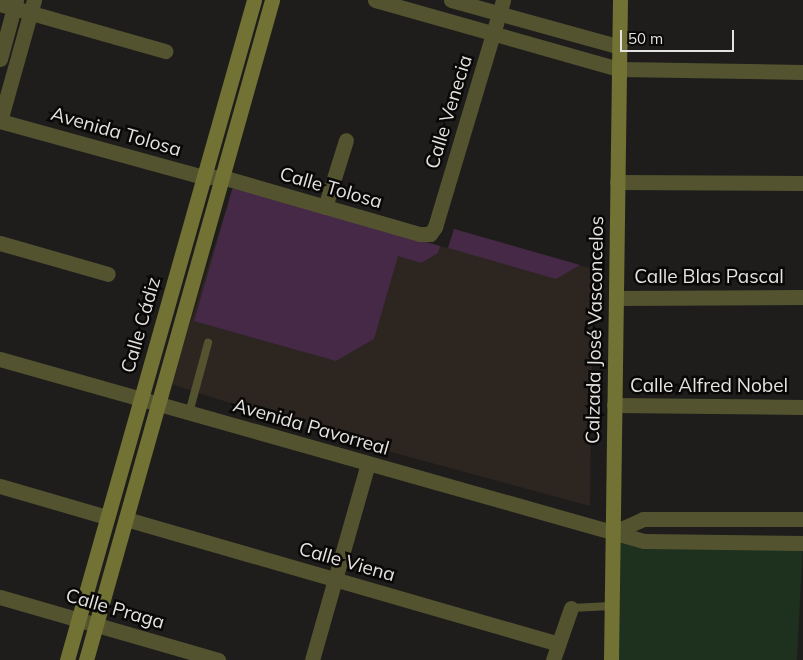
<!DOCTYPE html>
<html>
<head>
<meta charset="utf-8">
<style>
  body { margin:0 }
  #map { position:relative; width:803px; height:660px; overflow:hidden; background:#1f1d1c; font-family:Mulish,sans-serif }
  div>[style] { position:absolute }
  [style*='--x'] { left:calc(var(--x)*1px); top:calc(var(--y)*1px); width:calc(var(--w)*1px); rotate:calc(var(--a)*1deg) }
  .built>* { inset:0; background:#2c2520 }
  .green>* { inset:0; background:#1d311e; transform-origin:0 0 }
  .building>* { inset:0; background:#452946 }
  .lane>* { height:8px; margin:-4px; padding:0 4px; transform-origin:4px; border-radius:4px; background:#53542f }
  .street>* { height:15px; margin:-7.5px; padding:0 7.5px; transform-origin:7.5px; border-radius:7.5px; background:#53542f }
  .secondary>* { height:15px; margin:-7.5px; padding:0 7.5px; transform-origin:7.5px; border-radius:7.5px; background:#717234 }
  span { translate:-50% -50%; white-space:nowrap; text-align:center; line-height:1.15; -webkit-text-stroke:5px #090807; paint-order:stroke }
  .street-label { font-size:19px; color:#e4e3e1 }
  .scale { position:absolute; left:620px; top:30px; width:114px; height:22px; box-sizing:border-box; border:2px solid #e4e3e1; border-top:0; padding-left:6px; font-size:15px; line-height:18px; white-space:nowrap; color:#e4e3e1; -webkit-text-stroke:4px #090807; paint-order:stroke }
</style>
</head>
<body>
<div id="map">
  <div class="built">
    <i style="clip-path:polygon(233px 187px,440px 246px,448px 248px,454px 229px,593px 269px,590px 506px,339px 438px,171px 384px)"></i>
  </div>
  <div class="green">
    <i style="left:615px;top:538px;width:188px;height:122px;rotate:3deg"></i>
  </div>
  <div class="building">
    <i style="clip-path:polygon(233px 187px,440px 246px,438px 253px,421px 263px,398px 256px,374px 339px,336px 361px,194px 321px)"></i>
    <i style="clip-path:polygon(454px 229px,580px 265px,556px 279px,448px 248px)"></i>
  </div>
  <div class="lane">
    <i style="--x:189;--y:413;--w:73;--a:-74.8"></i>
    <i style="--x:571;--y:608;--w:40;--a:-2.9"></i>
  </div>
  <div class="street">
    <i style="--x:375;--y:0;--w:254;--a:15.8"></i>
    <i style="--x:619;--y:69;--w:184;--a:0.9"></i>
    <i style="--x:451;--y:0;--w:175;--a:15.5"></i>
    <i style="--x:0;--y:4;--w:172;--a:15.9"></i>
    <i style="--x:0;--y:59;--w:61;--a:-74.8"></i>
    <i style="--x:0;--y:121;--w:211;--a:15.4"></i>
    <i style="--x:203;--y:177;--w:19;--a:0"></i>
    <i style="--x:222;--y:177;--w:206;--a:16.1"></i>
    <i style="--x:420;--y:234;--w:10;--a:0"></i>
    <i style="--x:430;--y:234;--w:9;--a:-54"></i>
    <i style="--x:435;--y:227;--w:237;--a:-73.3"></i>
    <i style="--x:0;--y:121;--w:126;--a:-74.3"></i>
    <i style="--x:617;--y:182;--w:186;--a:0.3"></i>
    <i style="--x:325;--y:207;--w:70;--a:-72.6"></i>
    <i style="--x:0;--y:243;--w:112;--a:16"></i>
    <i style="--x:616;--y:298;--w:187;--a:-0.3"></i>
    <i style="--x:0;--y:359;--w:669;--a:15.78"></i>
    <i style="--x:644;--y:541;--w:159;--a:0.7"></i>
    <i style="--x:614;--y:405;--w:189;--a:0.6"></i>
    <i style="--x:0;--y:486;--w:111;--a:16.2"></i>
    <i style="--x:126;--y:519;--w:448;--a:16.1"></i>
    <i style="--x:612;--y:533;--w:34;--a:-24"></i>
    <i style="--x:643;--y:519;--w:160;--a:0"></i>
    <i style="--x:0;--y:597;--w:227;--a:16.1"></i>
    <i style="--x:312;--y:660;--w:204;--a:-74.1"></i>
    <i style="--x:553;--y:660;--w:55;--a:-70.9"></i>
  </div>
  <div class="secondary">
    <i style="--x:67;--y:660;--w:686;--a:-74.18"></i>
    <i style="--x:86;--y:660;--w:686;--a:-74.26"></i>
    <i style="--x:611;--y:660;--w:660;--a:-89.22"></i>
  </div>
  <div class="street-label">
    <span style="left:449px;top:112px;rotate:-73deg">Calle Venecia</span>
    <span style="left:116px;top:132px;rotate:16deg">Avenida Tolosa</span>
    <span style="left:331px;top:188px;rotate:16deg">Calle Tolosa</span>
    <span style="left:709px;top:277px">Calle Blas Pascal</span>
    <span style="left:141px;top:325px;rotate:-74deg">Calle Cádiz</span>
    <span style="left:595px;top:330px;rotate:-89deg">Calzada José Vasconcelos</span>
    <span style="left:709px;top:386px">Calle Alfred Nobel</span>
    <span style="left:311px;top:427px;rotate:16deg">Avenida Pavorreal</span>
    <span style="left:347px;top:562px;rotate:16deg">Calle Viena</span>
    <span style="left:115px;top:609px;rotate:16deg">Calle Praga</span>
  </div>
  <div class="scale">50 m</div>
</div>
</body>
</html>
